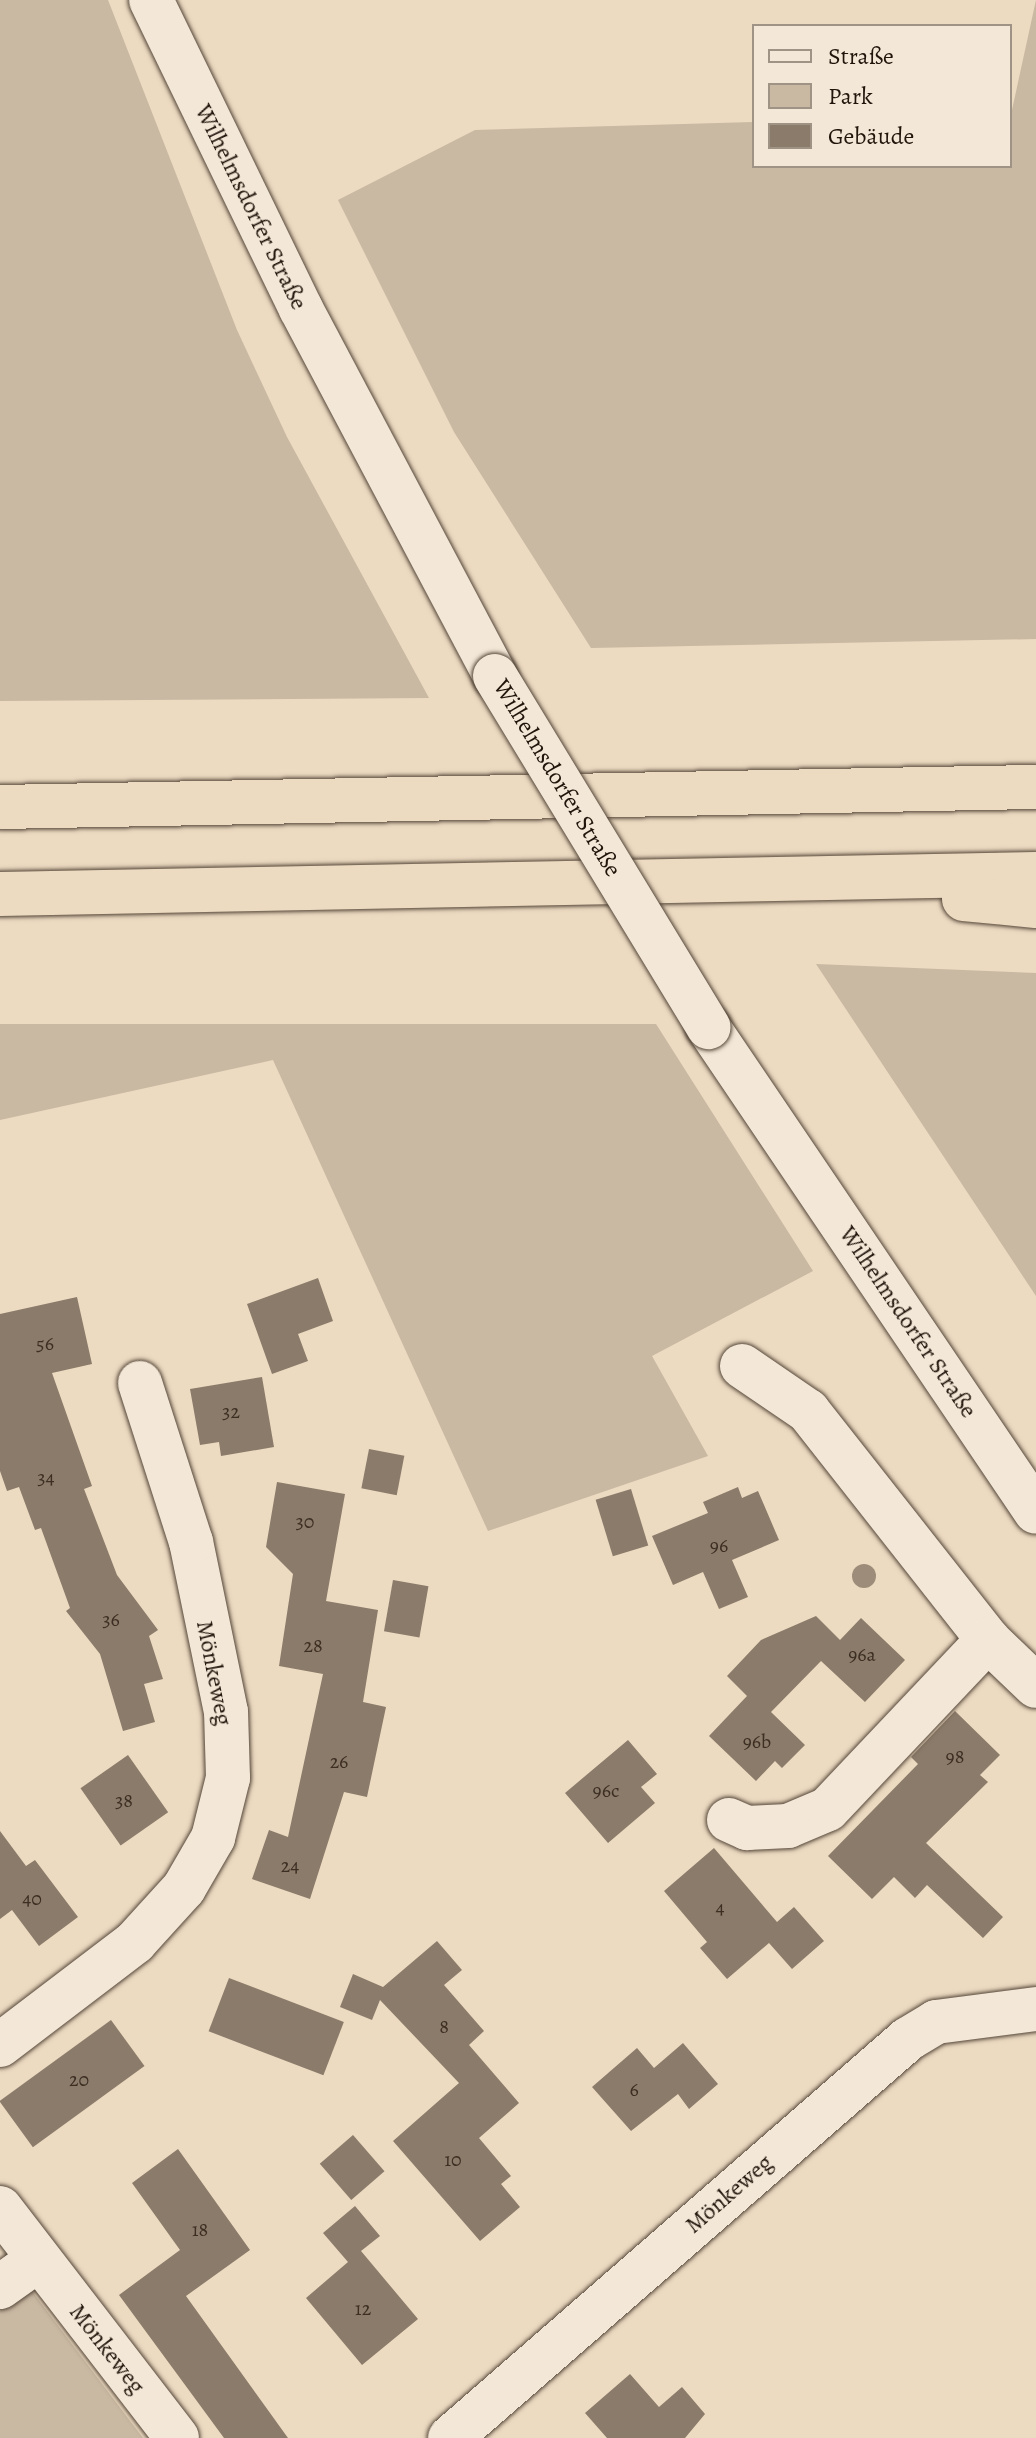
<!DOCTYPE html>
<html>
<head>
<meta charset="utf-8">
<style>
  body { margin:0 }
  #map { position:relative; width:1036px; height:2438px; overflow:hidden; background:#ecdac1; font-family:Alegreya,serif }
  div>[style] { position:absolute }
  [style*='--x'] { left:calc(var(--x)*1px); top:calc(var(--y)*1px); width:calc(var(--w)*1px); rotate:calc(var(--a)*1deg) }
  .green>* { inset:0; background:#c9b8a2 }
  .building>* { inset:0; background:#8b7b6a; transform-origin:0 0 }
  .roads { filter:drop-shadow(0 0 2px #544638) drop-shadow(0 0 2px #544638) }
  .minor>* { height:44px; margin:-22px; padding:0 22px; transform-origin:22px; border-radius:22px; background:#f3e7d7 }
  .highway>* { height:44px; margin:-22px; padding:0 22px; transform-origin:22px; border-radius:22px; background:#ecdac1 }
  .bridges { filter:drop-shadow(0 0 2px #544638) drop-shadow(0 0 2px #544638) }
  .minor-bridge>* { height:44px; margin:-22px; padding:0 22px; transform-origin:22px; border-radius:22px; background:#f3e7d7 }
  .trees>* { width:24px; height:24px; margin:-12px; border-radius:50%; background:#9d8c7a }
  span { translate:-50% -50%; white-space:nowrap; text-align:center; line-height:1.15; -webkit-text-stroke:8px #f3e7d7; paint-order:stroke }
  .number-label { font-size:20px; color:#3c2e23 }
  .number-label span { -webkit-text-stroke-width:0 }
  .street-label { font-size:24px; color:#21140b }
  .legend { position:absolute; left:752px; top:24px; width:260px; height:144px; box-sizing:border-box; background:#f3e7d7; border:2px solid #9f9385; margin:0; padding:10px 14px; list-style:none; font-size:24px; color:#21140b }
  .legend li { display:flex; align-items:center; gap:16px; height:40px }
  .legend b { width:40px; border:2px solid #9f9385 }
</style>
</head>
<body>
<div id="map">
  <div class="green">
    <i style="clip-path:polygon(0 0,108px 0,237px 330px,287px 437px,429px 698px,0 701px)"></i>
    <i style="clip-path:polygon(1036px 0,1036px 639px,591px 648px,454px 432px,338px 200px,475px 130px,754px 122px,754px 166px,1010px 166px,1010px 119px)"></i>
    <i style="clip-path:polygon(816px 964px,1036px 973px,1036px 1296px)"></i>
    <i style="clip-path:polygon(0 1024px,656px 1024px,813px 1271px,652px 1356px,708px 1456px,488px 1531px,273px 1060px,0 1120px)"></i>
    <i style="clip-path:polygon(31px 2290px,143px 2438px,0 2438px,0 2311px)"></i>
  </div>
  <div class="building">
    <i style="clip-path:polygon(318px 1278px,333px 1321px,298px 1334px,308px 1361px,272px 1374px,247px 1304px)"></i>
    <i style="clip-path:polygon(77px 1297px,92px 1364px,52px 1373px,92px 1486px,84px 1489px,117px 1575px,158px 1630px,149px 1636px,163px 1679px,144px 1684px,155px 1722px,123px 1731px,100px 1654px,66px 1611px,70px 1608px,41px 1528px,35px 1530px,19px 1487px,7px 1491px,0 1471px,0 1314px)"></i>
    <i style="clip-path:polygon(262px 1377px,274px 1447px,221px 1456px,219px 1442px,200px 1445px,190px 1389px)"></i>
    <i style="left:369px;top:1449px;width:36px;height:40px;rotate:11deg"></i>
    <i style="clip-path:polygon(277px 1482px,345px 1494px,326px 1601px,378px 1610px,363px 1702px,386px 1707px,367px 1797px,344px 1792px,310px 1899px,252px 1879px,269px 1830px,288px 1837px,323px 1674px,279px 1666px,293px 1574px,266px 1547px)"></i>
    <i style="clip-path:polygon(738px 1487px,742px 1498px,758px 1491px,779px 1540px,732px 1560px,748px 1597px,719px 1609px,703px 1572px,673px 1585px,652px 1536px,708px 1513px,703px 1502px)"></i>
    <i style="left:631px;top:1489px;width:59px;height:37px;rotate:73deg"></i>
    <i style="left:393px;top:1580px;width:36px;height:52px;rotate:10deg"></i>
    <i style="clip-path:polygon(816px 1616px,840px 1640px,861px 1618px,905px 1660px,865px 1702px,821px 1661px,771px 1712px,805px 1745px,782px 1768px,775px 1761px,756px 1781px,709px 1736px,747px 1696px,727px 1676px,761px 1640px)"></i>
    <i style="clip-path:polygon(955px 1711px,1000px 1755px,980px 1775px,988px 1782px,926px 1843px,1003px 1917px,983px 1938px,927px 1885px,915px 1898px,894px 1877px,872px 1899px,828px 1856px,918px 1764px,911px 1757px)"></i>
    <i style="clip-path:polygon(628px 1740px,657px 1774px,641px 1787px,655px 1803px,608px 1843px,565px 1793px)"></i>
    <i style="left:128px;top:1755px;width:70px;height:58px;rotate:55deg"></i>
    <i style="clip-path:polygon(0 1831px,26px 1866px,35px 1860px,78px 1917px,39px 1946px,12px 1910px,0 1919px)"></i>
    <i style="clip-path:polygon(714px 1848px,777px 1922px,794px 1907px,824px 1941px,792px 1969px,769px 1943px,727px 1979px,700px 1948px,707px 1942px,664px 1891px)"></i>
    <i style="clip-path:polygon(437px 1941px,462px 1970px,444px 1985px,484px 2031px,469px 2045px,519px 2103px,479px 2138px,511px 2176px,501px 2184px,520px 2207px,480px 2241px,393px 2141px,459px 2083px,380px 2000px,372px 2020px,340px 2007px,353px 1974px,383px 1987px)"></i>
    <i style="left:229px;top:1978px;width:123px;height:57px;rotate:21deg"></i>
    <i style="left:111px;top:2020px;width:57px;height:138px;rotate:54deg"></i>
    <i style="clip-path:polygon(683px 2043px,718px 2084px,689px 2109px,678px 2094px,631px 2131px,592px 2087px,637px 2048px,654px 2068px)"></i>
    <i style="left:353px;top:2135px;width:48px;height:44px;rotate:49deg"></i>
    <i style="clip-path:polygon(178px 2149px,250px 2250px,186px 2296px,288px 2438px,224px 2438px,119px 2295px,180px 2250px,132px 2183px)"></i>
    <i style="clip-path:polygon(355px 2206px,380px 2236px,361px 2251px,418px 2319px,362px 2365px,306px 2298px,348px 2262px,323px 2233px)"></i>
    <i style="clip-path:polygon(630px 2374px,659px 2407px,682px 2387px,705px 2414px,685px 2438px,607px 2438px,585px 2413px)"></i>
  </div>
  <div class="roads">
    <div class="minor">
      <i style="--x:151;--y:0;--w:343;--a:64.1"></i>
      <i style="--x:301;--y:309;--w:415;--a:62.1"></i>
      <i style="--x:708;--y:1027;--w:585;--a:55.93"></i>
      <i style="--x:742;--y:1366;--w:80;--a:34.3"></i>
      <i style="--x:808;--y:1411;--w:291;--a:51.8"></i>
      <i style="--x:988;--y:1640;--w:66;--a:43.8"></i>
      <i style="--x:729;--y:1820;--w:20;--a:24"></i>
      <i style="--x:747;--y:1828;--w:41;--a:-2.8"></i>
      <i style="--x:788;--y:1826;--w:43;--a:-23"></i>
      <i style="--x:828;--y:1809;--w:233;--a:-46.6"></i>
      <i style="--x:0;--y:2045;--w:170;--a:-37.3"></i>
      <i style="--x:135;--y:1942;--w:73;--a:-47.8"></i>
      <i style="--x:184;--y:1888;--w:58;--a:-59.9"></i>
      <i style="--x:213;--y:1838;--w:62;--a:-76"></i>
      <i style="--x:228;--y:1778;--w:66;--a:-91.7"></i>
      <i style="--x:226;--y:1712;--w:174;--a:-101.6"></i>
      <i style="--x:191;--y:1542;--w:167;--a:-107.8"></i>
      <i style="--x:0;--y:2208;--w:290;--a:52.4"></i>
      <i style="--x:0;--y:2287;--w:47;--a:-35.4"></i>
      <i style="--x:450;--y:2438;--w:607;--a:-41.06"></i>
      <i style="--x:908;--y:2039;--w:33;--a:-31"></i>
      <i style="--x:936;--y:2022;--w:101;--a:-7.4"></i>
    </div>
    <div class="highway">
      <i style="--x:0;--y:807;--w:1036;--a:-1.11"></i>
      <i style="--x:0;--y:894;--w:1036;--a:-1.11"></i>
      <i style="--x:964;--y:899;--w:72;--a:5.6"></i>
    </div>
  </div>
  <div class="bridges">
    <div class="minor-bridge">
      <i style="--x:495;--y:676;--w:411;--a:58.7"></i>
    </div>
  </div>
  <div class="trees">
    <i style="left:864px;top:1576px"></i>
  </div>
  <div class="number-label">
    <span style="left:45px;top:1343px">56</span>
    <span style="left:231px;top:1411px">32</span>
    <span style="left:46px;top:1477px">34</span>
    <span style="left:305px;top:1521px">30</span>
    <span style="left:719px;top:1545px">96</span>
    <span style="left:111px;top:1619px">36</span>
    <span style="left:313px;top:1645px">28</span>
    <span style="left:862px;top:1654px">96a</span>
    <span style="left:757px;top:1741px">96b</span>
    <span style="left:955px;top:1756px">98</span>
    <span style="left:339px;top:1761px">26</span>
    <span style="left:606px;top:1790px">96c</span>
    <span style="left:124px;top:1800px">38</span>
    <span style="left:290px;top:1865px">24</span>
    <span style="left:32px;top:1898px">40</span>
    <span style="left:720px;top:1907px">4</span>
    <span style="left:444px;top:2026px">8</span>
    <span style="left:79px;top:2079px">20</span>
    <span style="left:634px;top:2089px">6</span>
    <span style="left:453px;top:2159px">10</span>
    <span style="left:200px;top:2229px">18</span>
    <span style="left:363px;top:2308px">12</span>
  </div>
  <div class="street-label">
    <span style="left:251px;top:207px;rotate:64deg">Wilhelmsdorfer Straße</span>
    <span style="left:557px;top:778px;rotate:59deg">Wilhelmsdorfer Straße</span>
    <span style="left:908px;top:1322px;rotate:56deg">Wilhelmsdorfer Straße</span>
    <span style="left:214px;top:1673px;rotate:79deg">Mönkeweg</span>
    <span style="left:729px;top:2194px;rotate:-41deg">Mönkeweg</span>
    <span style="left:107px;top:2349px;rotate:52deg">Mönkeweg</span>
  </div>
  <ul class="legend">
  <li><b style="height:10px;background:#f3e7d7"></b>Straße</li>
  <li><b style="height:22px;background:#c9b8a2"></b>Park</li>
  <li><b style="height:22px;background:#8b7b6a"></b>Gebäude</li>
  </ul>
</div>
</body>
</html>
